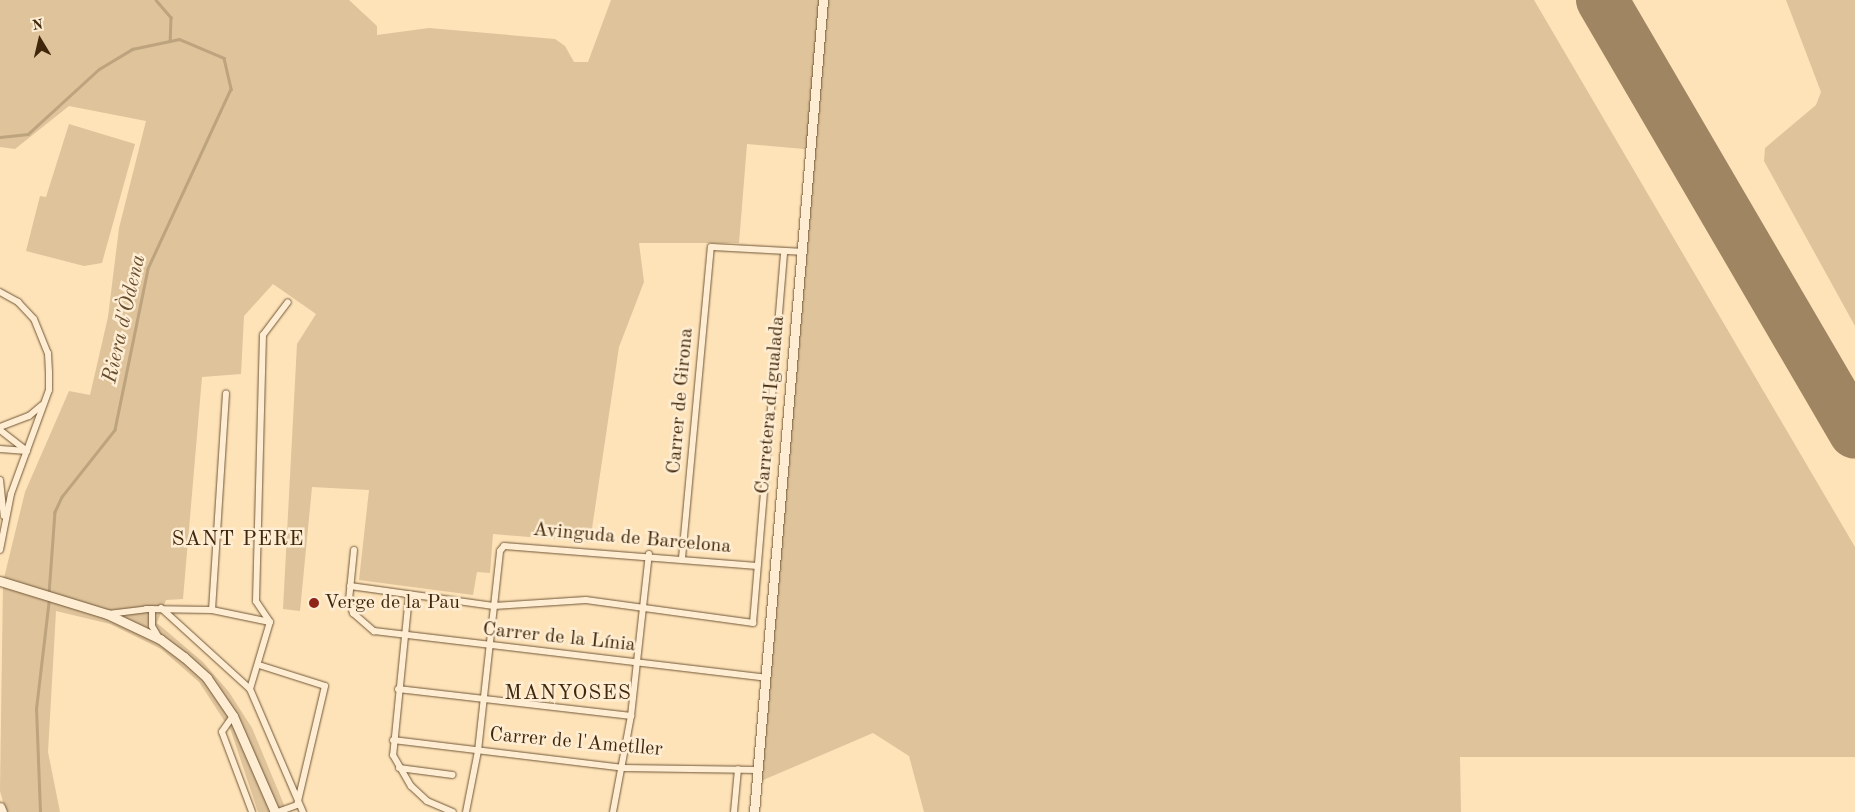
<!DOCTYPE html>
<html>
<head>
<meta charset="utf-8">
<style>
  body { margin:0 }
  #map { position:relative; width:1855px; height:812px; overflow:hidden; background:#fee3b9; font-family:"Old Standard TT",serif }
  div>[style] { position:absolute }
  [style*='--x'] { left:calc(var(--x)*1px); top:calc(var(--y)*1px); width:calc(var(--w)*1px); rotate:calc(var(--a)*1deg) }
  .green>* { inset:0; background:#dec39b }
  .stream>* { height:2.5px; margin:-1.25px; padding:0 1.25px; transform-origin:1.25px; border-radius:1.25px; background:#bda37e }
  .runway>* { height:52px; margin:-26px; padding:0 26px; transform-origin:26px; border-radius:26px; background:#9f8562 }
  .roads { filter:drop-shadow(0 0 1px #705636) drop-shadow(0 0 1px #705636) }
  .minor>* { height:6px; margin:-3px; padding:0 3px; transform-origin:3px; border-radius:3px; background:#feedd2 }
  .tertiary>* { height:9px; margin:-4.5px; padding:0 4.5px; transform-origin:4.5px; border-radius:4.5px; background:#feedd2 }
  .dots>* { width:14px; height:14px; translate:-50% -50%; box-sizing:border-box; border:2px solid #feedd2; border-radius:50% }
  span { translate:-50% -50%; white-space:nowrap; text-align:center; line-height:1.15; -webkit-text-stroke:5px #feedd2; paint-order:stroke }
  .street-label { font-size:20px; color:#40270b }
  .poi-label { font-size:20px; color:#40270b }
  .left { translate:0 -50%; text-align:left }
  .water-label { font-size:21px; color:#664c2e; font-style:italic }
  .neighbourhood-label { font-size:21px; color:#40270b; letter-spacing:1px }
  .north { position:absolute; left:15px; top:15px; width:50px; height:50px; -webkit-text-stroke:4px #feedd2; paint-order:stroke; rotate:351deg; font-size:14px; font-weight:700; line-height:20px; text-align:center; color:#40270b }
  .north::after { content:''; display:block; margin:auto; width:18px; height:22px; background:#40270b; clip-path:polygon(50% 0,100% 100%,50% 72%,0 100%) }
</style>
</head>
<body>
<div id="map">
  <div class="green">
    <i style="clip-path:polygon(0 0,349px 0,377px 26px,377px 35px,429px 28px,555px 39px,565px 46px,574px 62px,588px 62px,611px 0,1534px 0,1855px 547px,1855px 757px,1460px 757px,1461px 812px,924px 812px,909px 756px,873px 733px,761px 781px,815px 150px,747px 144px,739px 243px,639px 243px,644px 282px,619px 347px,590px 542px,493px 534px,490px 573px,477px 572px,473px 595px,359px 580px,369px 490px,312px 487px,300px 611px,283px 609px,297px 344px,316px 314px,273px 284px,244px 316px,241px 374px,202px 377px,183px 599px,166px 600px,157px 623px,203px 662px,229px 692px,252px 728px,287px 812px,258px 812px,231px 731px,199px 682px,161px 649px,110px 624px,56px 611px,48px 752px,60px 812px,6px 812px,0 791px,3px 582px,25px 492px,69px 391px,90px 395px,108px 317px,119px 228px,146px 121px,69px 106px,15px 149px,0 147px)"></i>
    <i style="clip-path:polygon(1786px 0,1855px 0,1855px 326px,1764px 161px,1765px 148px,1816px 105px,1821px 92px)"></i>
    <i style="clip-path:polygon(69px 124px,135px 144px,102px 263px,84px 266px,26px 251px,40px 196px,46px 197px)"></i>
  </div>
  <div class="stream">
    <i style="--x:156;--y:0;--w:23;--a:49"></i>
    <i style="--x:171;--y:17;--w:23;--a:92"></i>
    <i style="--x:0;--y:137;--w:28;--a:-6"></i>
    <i style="--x:28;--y:134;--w:96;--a:-42.5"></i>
    <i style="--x:99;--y:69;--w:39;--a:-31"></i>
    <i style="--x:132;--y:49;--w:48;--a:-12"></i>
    <i style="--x:179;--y:39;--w:49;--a:22.9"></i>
    <i style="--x:224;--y:58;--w:32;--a:77"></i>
    <i style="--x:231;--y:89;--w:198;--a:114.8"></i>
    <i style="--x:148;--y:269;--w:164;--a:101.6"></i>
    <i style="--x:115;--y:430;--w:85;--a:128.3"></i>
    <i style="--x:62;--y:497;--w:17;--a:115"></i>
    <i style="--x:55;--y:512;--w:81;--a:94.2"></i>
    <i style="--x:40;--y:812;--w:103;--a:-92.2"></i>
    <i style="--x:36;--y:709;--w:112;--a:-83.3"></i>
  </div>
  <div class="runway">
    <i style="--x:1602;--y:0;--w:501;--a:59.7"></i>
  </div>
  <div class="roads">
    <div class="minor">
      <i style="--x:0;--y:292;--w:21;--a:29"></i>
      <i style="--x:18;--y:302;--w:23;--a:47"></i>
      <i style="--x:34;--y:319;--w:37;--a:68"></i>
      <i style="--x:48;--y:353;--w:19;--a:87"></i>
      <i style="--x:49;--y:372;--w:18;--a:90"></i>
      <i style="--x:49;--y:390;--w:111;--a:110.1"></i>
      <i style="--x:11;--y:494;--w:57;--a:101.1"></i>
      <i style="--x:0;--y:427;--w:31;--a:-21"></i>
      <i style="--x:29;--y:416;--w:17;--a:-40"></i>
      <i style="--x:0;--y:430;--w:34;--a:38"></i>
      <i style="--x:0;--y:449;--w:27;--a:4"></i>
      <i style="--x:0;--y:480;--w:36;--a:84"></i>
      <i style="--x:354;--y:550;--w:50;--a:95.7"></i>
      <i style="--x:349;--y:600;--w:14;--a:73"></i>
      <i style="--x:353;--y:613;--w:28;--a:41"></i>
      <i style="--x:374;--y:631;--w:395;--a:6.8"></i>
      <i style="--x:682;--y:558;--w:312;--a:-84.7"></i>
      <i style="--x:711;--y:247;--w:91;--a:3.1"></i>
      <i style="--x:350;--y:586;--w:145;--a:7.9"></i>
      <i style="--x:494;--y:606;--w:92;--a:-3.7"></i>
      <i style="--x:586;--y:600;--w:169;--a:7.8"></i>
      <i style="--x:753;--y:623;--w:372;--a:-85.2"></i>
      <i style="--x:409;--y:596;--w:160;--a:95.7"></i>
      <i style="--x:393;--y:755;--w:36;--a:60"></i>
      <i style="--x:411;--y:786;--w:22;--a:43"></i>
      <i style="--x:427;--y:801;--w:28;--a:23"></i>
      <i style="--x:161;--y:608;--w:120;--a:42.3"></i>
      <i style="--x:250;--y:689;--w:134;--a:66.7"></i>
      <i style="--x:152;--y:609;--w:17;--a:90"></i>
      <i style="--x:152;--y:626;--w:14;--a:60"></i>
      <i style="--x:212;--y:610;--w:217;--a:-86.3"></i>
      <i style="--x:108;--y:614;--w:38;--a:-7"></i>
      <i style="--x:146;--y:609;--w:66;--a:0.9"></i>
      <i style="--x:212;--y:610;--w:59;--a:11.7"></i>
      <i style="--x:270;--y:622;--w:25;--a:-124"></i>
      <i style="--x:256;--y:601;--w:266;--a:-88.5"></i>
      <i style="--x:263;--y:335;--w:41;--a:-52.9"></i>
      <i style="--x:259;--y:665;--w:69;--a:17.7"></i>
      <i style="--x:325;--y:686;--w:122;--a:103.2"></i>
      <i style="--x:297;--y:805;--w:20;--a:160"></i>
      <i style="--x:250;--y:689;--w:70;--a:-73.4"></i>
      <i style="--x:398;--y:689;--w:235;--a:6.6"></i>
      <i style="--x:233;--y:716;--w:19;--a:125"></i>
      <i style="--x:222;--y:732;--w:85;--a:69.4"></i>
      <i style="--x:393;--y:740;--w:232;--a:6.9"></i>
      <i style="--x:623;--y:768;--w:135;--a:0.8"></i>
      <i style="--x:399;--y:768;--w:54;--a:7.4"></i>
      <i style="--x:466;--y:812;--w:62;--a:-78.9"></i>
      <i style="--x:478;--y:751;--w:201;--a:-83.7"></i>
      <i style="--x:500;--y:551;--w:6;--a:-51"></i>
      <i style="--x:504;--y:546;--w:254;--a:4.5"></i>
      <i style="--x:613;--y:812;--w:98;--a:-79.4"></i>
      <i style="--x:631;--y:716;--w:163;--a:-83.7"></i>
      <i style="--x:734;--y:812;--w:43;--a:-84.7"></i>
    </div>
    <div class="tertiary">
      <i style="--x:0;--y:581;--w:112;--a:17.1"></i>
      <i style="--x:107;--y:614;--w:59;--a:25.3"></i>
      <i style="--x:160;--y:639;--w:30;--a:37"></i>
      <i style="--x:184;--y:657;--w:31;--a:42"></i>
      <i style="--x:207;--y:678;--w:46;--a:55.6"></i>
      <i style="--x:233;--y:716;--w:105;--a:66.4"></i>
      <i style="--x:0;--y:807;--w:5;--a:68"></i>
      <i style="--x:754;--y:812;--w:815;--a:-85.14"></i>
    </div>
  </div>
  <div class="dots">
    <i style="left:314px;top:603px;background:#8f2418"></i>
  </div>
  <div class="street-label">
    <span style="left:681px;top:401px;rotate:-85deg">Carrer de Girona</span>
    <span style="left:771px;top:405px;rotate:-85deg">Carretera d'Igualada</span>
    <span style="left:632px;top:539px;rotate:5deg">Avinguda de Barcelona</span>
    <span style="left:559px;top:638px;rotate:6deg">Carrer de la Línia</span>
    <span style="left:576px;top:743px;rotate:5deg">Carrer de l'Ametller</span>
  </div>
  <div class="poi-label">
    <span class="left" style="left:324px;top:603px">Verge de la Pau</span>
  </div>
  <div class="water-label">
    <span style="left:125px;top:319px;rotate:-77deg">Riera d'Òdena</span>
  </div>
  <div class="neighbourhood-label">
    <span style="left:238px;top:540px">SANT PERE</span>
    <span style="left:568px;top:694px">MANYOSES</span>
  </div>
  <div class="north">N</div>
</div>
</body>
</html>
